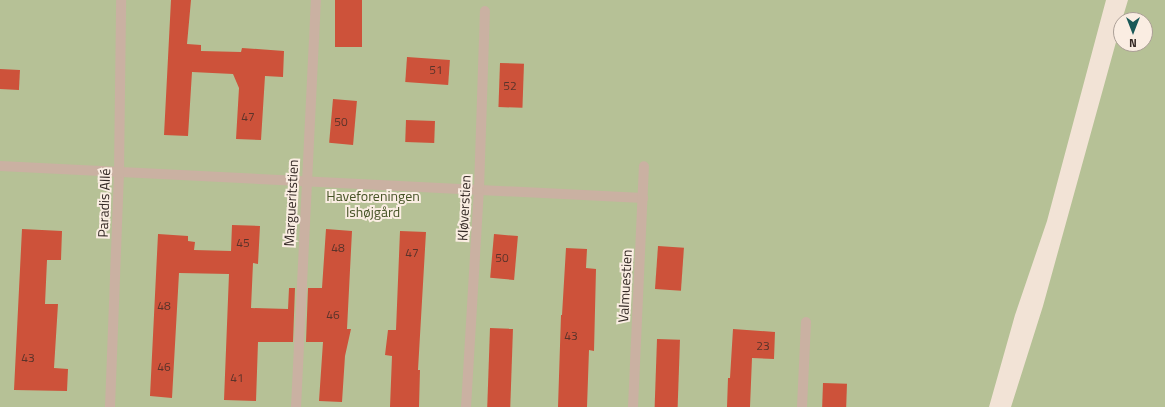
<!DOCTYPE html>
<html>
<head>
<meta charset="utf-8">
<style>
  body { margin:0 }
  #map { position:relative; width:1165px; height:407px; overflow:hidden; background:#f2e3d6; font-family:"Titillium Web",sans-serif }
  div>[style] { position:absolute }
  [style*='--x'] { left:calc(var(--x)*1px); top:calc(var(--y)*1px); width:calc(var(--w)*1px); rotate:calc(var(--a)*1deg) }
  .green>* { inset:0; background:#b6c196 }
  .building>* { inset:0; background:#cd523a; transform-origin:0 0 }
  .lane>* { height:10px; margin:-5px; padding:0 5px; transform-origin:5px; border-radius:5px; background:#cab1a2 }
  span { translate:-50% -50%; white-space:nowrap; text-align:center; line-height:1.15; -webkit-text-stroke:4px #faede2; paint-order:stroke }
  .number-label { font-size:12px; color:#5a332a }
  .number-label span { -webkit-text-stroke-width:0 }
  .park-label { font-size:14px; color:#475427 }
  .street-label { font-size:14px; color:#342925 }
  .north { position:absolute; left:1113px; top:12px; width:40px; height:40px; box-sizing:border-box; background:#faede2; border:1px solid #ab9f96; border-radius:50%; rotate:180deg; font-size:11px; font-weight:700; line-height:16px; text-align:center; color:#342925 }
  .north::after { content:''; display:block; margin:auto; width:14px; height:18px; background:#195857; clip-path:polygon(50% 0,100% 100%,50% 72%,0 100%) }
</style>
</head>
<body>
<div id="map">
  <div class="green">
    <i style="clip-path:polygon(0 0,1106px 0,1047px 221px,1015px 315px,989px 407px,0 407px)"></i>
    <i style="clip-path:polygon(1128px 0,1165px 0,1165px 407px,1011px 407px,1043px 306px,1121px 24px,1121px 44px,1145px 44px,1145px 20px,1122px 20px)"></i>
  </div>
  <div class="building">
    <i style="clip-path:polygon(171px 0,191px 0,187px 44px,201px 45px,201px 51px,241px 52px,242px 48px,284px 51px,283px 77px,265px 76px,261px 140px,236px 139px,239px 88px,233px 74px,192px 72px,188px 136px,164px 135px)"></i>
    <i style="left:335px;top:0;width:27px;height:47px"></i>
    <i style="left:407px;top:57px;width:43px;height:25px;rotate:4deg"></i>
    <i style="left:500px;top:63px;width:24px;height:44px;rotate:2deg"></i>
    <i style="left:0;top:69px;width:20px;height:20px;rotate:3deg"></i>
    <i style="left:333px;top:99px;width:24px;height:44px;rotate:5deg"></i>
    <i style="left:406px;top:120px;width:29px;height:22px;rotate:2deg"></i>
    <i style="clip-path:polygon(232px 225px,260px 226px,258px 264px,253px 263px,251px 308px,288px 309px,289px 288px,295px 288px,293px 342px,258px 342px,256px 401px,224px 400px,229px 274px,179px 273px,172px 398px,150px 396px,158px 234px,188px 236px,188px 241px,195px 242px,194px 250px,231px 251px)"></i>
    <i style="clip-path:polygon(22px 229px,62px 231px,61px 260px,47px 260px,45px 304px,58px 304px,54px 368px,68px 369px,67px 391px,14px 390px)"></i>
    <i style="clip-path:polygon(326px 229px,352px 231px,347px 329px,351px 329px,345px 356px,342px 402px,319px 401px,323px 342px,306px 342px,308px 288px,322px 288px)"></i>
    <i style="clip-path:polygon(400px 231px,426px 232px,418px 370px,420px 370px,419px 407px,390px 407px,392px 356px,385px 355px,388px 330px,396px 330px)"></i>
    <i style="left:494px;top:234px;width:24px;height:44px;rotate:5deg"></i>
    <i style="left:658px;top:246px;width:26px;height:43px;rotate:4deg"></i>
    <i style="clip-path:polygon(566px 248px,587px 249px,586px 268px,596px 269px,594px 351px,589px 350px,587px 407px,558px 407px,561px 315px,562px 315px)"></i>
    <i style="left:490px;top:328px;width:23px;height:79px;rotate:2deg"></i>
    <i style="clip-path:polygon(733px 329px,775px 332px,774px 359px,752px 358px,750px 407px,727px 407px,728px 378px,730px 378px)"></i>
    <i style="left:657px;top:339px;width:23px;height:68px;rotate:2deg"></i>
    <i style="left:823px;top:383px;width:24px;height:24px;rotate:2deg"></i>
  </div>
  <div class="lane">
    <i style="--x:0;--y:166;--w:644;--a:2.85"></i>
    <i style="--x:110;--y:407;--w:234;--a:-87.8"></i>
    <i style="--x:119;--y:173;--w:173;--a:-89.3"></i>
    <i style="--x:296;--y:407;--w:407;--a:-87.2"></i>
    <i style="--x:466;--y:407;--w:218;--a:-86.6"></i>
    <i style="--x:479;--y:189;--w:178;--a:-88.1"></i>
    <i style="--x:633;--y:407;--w:241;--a:-87.4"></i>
    <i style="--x:802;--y:407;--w:85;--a:-87.3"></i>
  </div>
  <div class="number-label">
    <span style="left:436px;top:70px">51</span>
    <span style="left:510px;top:86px">52</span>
    <span style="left:248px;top:117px">47</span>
    <span style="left:341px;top:122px">50</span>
    <span style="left:243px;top:243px">45</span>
    <span style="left:338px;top:248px">48</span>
    <span style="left:412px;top:253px">47</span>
    <span style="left:502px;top:258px">50</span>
    <span style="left:164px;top:306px">48</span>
    <span style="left:333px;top:315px">46</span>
    <span style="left:571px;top:336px">43</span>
    <span style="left:763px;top:346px">23</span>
    <span style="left:28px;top:358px">43</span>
    <span style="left:164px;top:367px">46</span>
    <span style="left:237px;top:378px">41</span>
  </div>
  <div class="park-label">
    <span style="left:373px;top:204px">Haveforeningen<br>Ishøjgård</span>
  </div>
  <div class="street-label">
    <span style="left:104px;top:203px;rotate:-88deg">Paradis Allé</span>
    <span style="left:291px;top:203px;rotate:-87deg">Margueritstien</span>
    <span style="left:464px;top:208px;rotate:-87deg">Kløverstien</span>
    <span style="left:625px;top:286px;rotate:-87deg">Valmuestien</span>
  </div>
  <div class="north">N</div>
</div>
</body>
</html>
